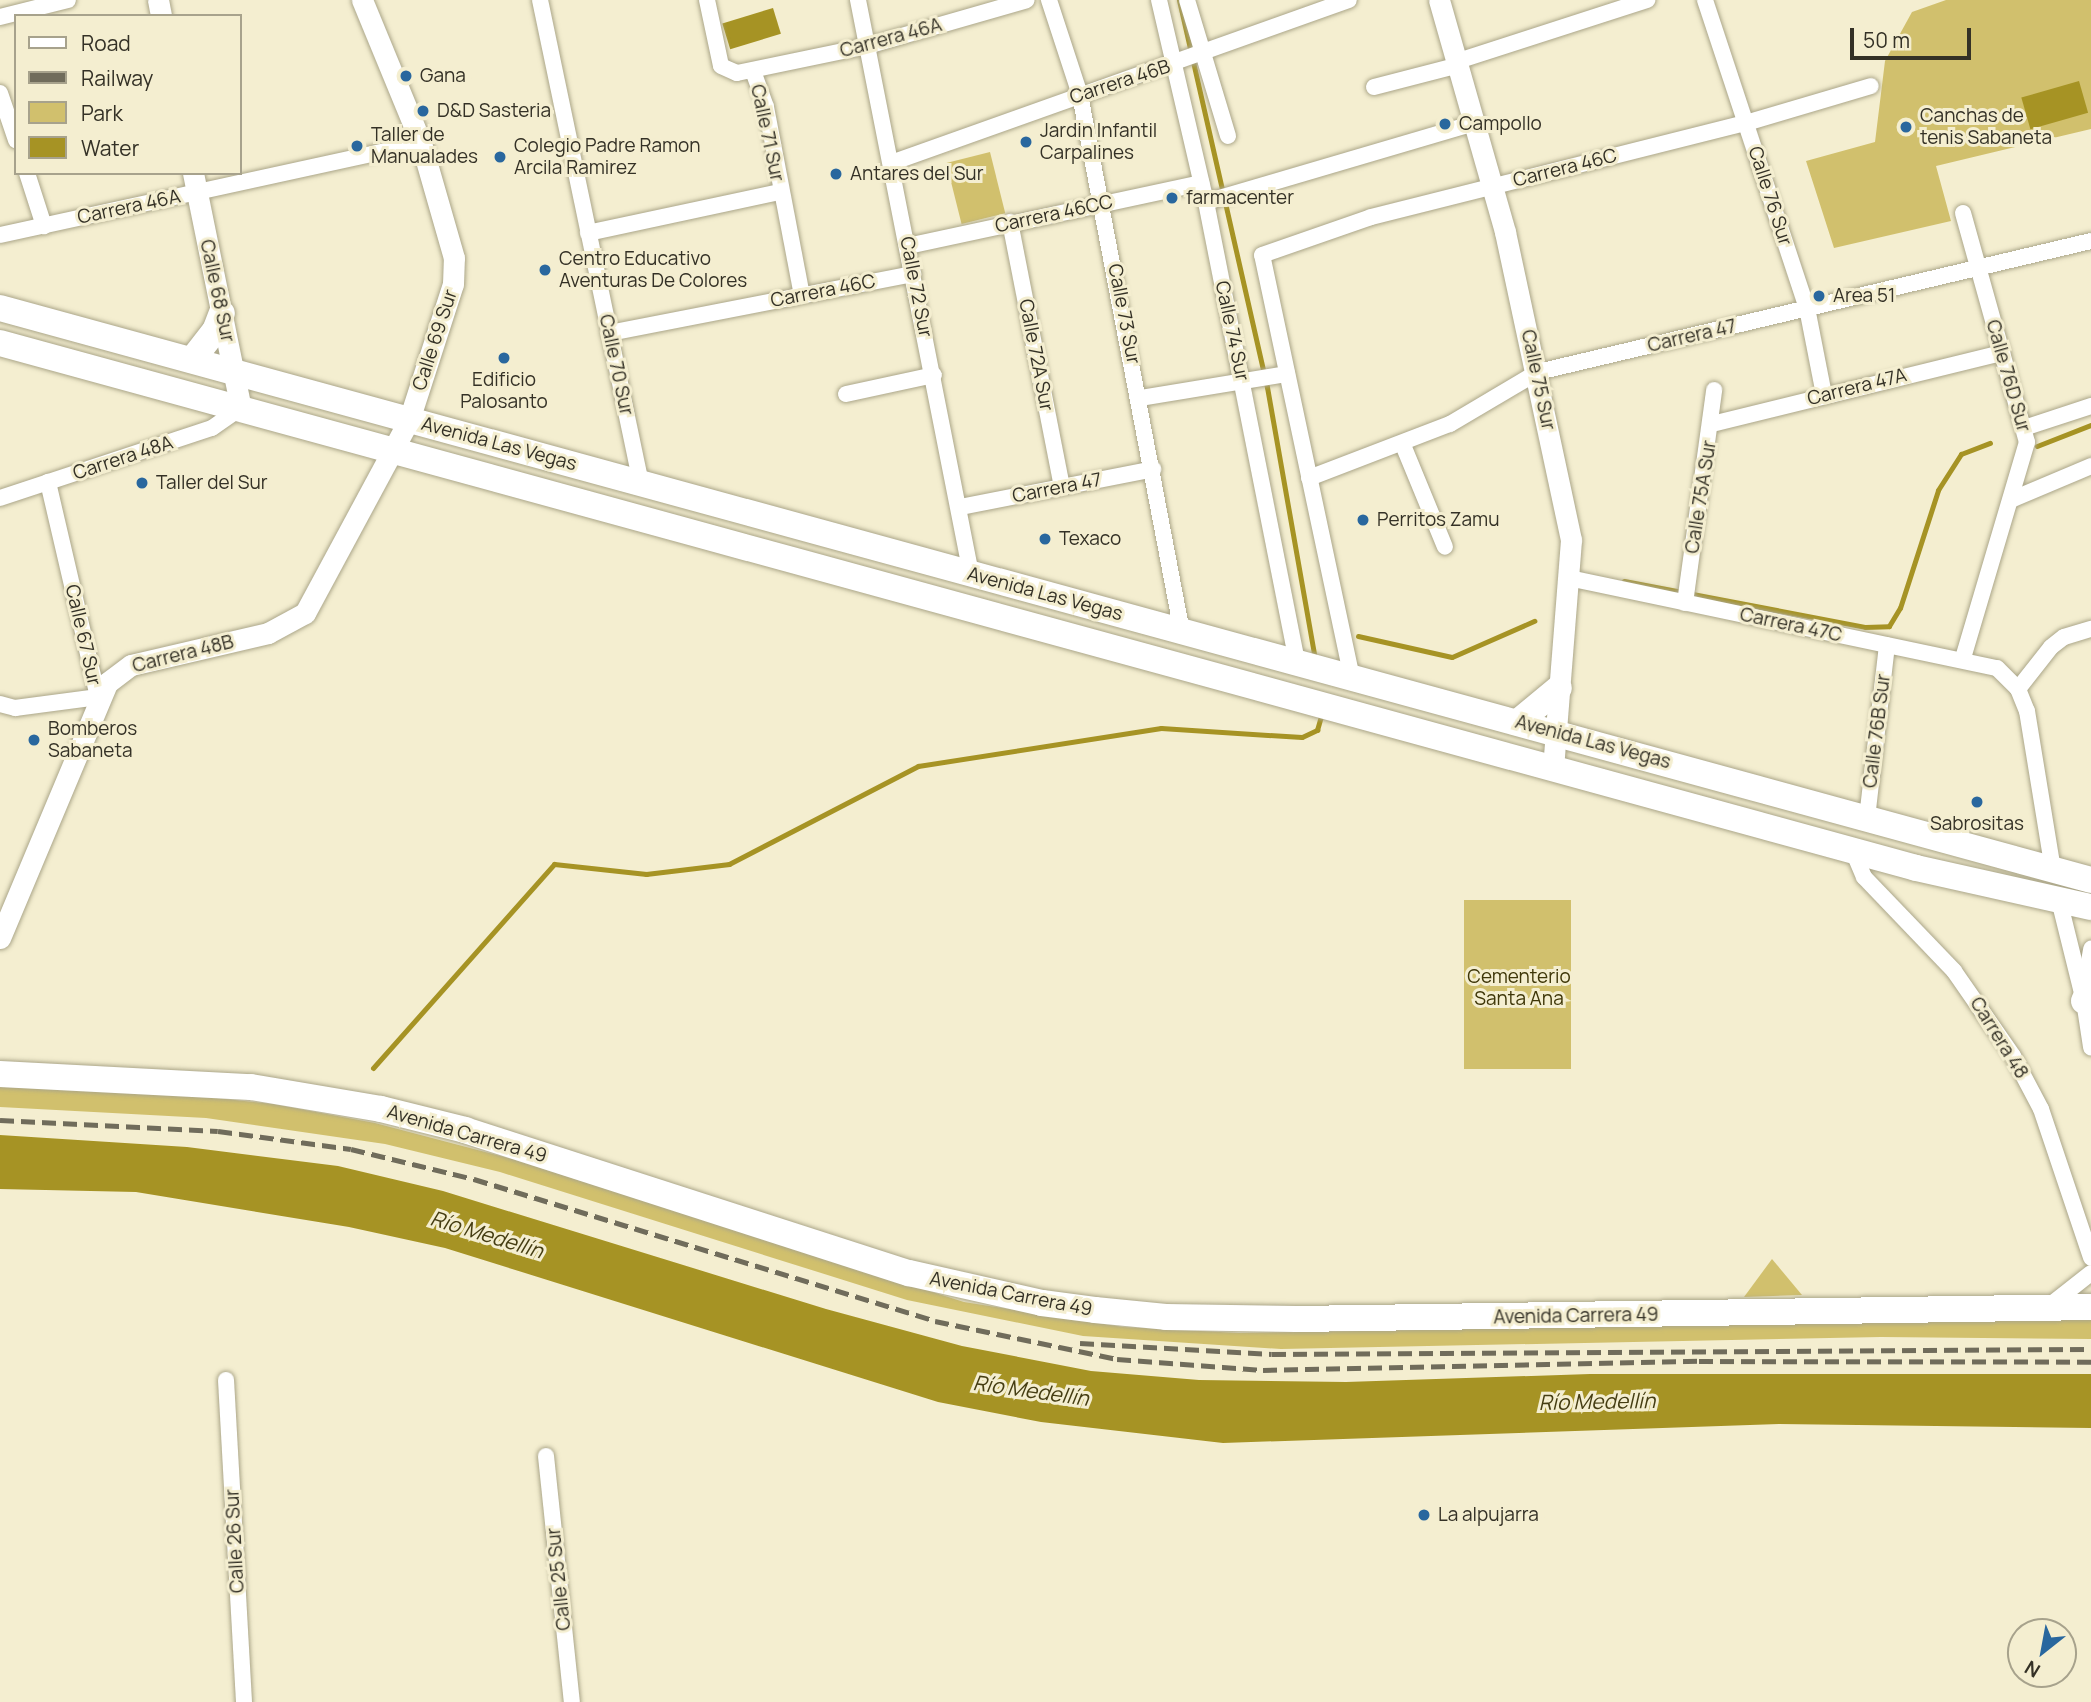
<!DOCTYPE html>
<html>
<head>
<meta charset="utf-8">
<style>
  body { margin:0 }
  #map { position:relative; width:2091px; height:1702px; overflow:hidden; background:#f4eed0; font-family:Manrope,sans-serif }
  div>[style] { position:absolute }
  [style*='--x'] { left:calc(var(--x)*1px); top:calc(var(--y)*1px); width:calc(var(--w)*1px); rotate:calc(var(--a)*1deg) }
  .green>* { inset:0; background:#d1c06d; transform-origin:0 0 }
  .water>* { inset:0; background:#a69324; transform-origin:0 0 }
  .stream>* { height:5px; margin:-2.5px; padding:0 2.5px; transform-origin:2.5px; border-radius:2.5px; background:#a69324 }
  .roads { filter:drop-shadow(0 0 2px #aba689) drop-shadow(0 0 2px #aba689) }
  .minor>* { height:16px; margin:-8px; padding:0 8px; transform-origin:8px; border-radius:8px; background:#fff }
  .tertiary>* { height:21px; margin:-10.5px; padding:0 10.5px; transform-origin:10.5px; border-radius:10.5px; background:#fff }
  .primary>* { height:26px; margin:-13px; padding:0 13px; transform-origin:13px; border-radius:13px; background:#fff }
  .trunk>* { height:26px; margin:-13px; padding:0 13px; transform-origin:13px; border-radius:13px; background:#fff }
  .rail>* { height:5px; margin-top:-2.5px; transform-origin:0; background:repeating-linear-gradient(90deg,#706c5b 0 14px,transparent 0 21px) }
  .dots>* { width:19px; height:19px; translate:-50% -50%; box-sizing:border-box; border:4px solid #f4eed0; border-radius:50% }
  span { translate:-50% -50%; white-space:nowrap; text-align:center; line-height:1.15; -webkit-text-stroke:6px #f4eed0; paint-order:stroke }
  .street-label { font-size:19px; color:#343126 }
  .poi-label { font-size:19px; color:#343126 }
  .left { translate:0 -50%; text-align:left }
  .park-label { font-size:19px; color:#3e3608 }
  .water-label { font-size:21px; color:#453d12; font-style:italic }
  .legend { position:absolute; left:14px; top:14px; width:228px; height:161px; box-sizing:border-box; background:#f4eed0; border:2px solid #a7a28c; margin:0; padding:9px 12px; list-style:none; font-size:21px; color:#343126 }
  .legend li { display:flex; align-items:center; gap:14px; height:35px }
  .legend b { width:35px; border:2px solid #a7a28c }
  .north { position:absolute; left:2007px; top:1618px; width:70px; height:70px; box-sizing:border-box; background:#f4eed0; border:2px solid #a7a28c; border-radius:50%; rotate:211deg; font-size:19px; font-weight:700; line-height:28px; text-align:center; color:#343126 }
  .north::after { content:''; display:block; margin:auto; width:24px; height:32px; background:#29679e; clip-path:polygon(50% 0,100% 100%,50% 72%,0 100%) }
  .scale { position:absolute; left:1850px; top:28px; width:121px; height:32px; box-sizing:border-box; border:4px solid #343126; border-top:0; padding-left:9px; font-size:21px; line-height:24px; white-space:nowrap; color:#343126; -webkit-text-stroke:5px #f4eed0; paint-order:stroke }
</style>
</head>
<body>
<div id="map">
  <div class="green">
    <i style="clip-path:polygon(1946px 0,2091px 0,2091px 129px,1936px 166px,1951px 221px,1834px 248px,1806px 161px,1875px 142px,1885px 61px,1912px 12px)"></i>
    <i style="left:990px;top:152px;width:63px;height:45px;rotate:76deg"></i>
    <i style="left:1571px;top:900px;width:169px;height:107px;rotate:90deg"></i>
    <i style="clip-path:polygon(0 1087px,141px 1090px,273px 1104px,375px 1123px,512px 1159px,964px 1302px,1123px 1327px,1239px 1333px,2091px 1319px,2091px 1339px,1881px 1337px,1281px 1349px,1083px 1336px,907px 1300px,500px 1172px,385px 1144px,206px 1118px,0 1107px)"></i>
    <i style="clip-path:polygon(1772px 1259px,1802px 1295px,1744px 1297px)"></i>
  </div>
  <div class="water">
    <i style="left:773px;top:8px;width:27px;height:53px;rotate:73deg"></i>
    <i style="left:2079px;top:81px;width:33px;height:60px;rotate:74deg"></i>
    <i style="clip-path:polygon(0 1135px,187px 1147px,338px 1166px,443px 1191px,826px 1309px,962px 1346px,1091px 1371px,1199px 1380px,1346px 1382px,1590px 1374px,2091px 1374px,2091px 1428px,1779px 1424px,1223px 1443px,1041px 1422px,938px 1402px,445px 1248px,349px 1227px,136px 1192px,0 1189px)"></i>
  </div>
  <div class="stream">
    <i style="--x:1179;--y:0;--w:397;--a:77.2"></i>
    <i style="--x:1267;--y:387;--w:275;--a:80"></i>
    <i style="--x:2037;--y:446;--w:58;--a:-21.3"></i>
    <i style="--x:1624;--y:581;--w:245;--a:10.8"></i>
    <i style="--x:1865;--y:627;--w:24;--a:-2"></i>
    <i style="--x:1889;--y:626;--w:21;--a:-59"></i>
    <i style="--x:1900;--y:608;--w:124;--a:-72.1"></i>
    <i style="--x:1938;--y:490;--w:43;--a:-57.4"></i>
    <i style="--x:1961;--y:454;--w:31;--a:-21"></i>
    <i style="--x:1358;--y:636;--w:96;--a:12.6"></i>
    <i style="--x:1452;--y:657;--w:90;--a:-23.7"></i>
    <i style="--x:373;--y:1068;--w:273;--a:-48.4"></i>
    <i style="--x:554;--y:864;--w:93;--a:6.2"></i>
    <i style="--x:646;--y:874;--w:84;--a:-6.9"></i>
    <i style="--x:729;--y:864;--w:213;--a:-27.4"></i>
    <i style="--x:918;--y:766;--w:246;--a:-8.9"></i>
    <i style="--x:1161;--y:728;--w:141;--a:3.7"></i>
    <i style="--x:1302;--y:737;--w:17;--a:-25"></i>
    <i style="--x:1317;--y:730;--w:18;--a:-74"></i>
  </div>
  <div class="roads">
    <div class="minor">
      <i style="--x:540;--y:0;--w:493;--a:78.2"></i>
      <i style="--x:707;--y:0;--w:67;--a:78"></i>
      <i style="--x:721;--y:66;--w:17;--a:24"></i>
      <i style="--x:737;--y:73;--w:133;--a:-11.7"></i>
      <i style="--x:867;--y:46;--w:166;--a:-16"></i>
      <i style="--x:858;--y:0;--w:585;--a:78.86"></i>
      <i style="--x:1049;--y:0;--w:100;--a:71.9"></i>
      <i style="--x:1080;--y:95;--w:547;--a:79.25"></i>
      <i style="--x:1159;--y:0;--w:207;--a:76.9"></i>
      <i style="--x:1206;--y:202;--w:470;--a:78.8"></i>
      <i style="--x:1187;--y:0;--w:142;--a:73.2"></i>
      <i style="--x:1705;--y:0;--w:324;--a:71.7"></i>
      <i style="--x:1807;--y:308;--w:89;--a:78.9"></i>
      <i style="--x:0;--y:17;--w:70;--a:-14"></i>
      <i style="--x:1458;--y:61;--w:199;--a:-17.9"></i>
      <i style="--x:753;--y:71;--w:38;--a:70"></i>
      <i style="--x:766;--y:107;--w:191;--a:79.2"></i>
      <i style="--x:1374;--y:87;--w:88;--a:-14.5"></i>
      <i style="--x:0;--y:93;--w:50;--a:71.2"></i>
      <i style="--x:891;--y:163;--w:486;--a:-19.6"></i>
      <i style="--x:27;--y:173;--w:56;--a:72.2"></i>
      <i style="--x:1206;--y:202;--w:283;--a:-16.4"></i>
      <i style="--x:1963;--y:213;--w:238;--a:74.4"></i>
      <i style="--x:2027;--y:442;--w:225;--a:106.5"></i>
      <i style="--x:1010;--y:222;--w:270;--a:78.9"></i>
      <i style="--x:588;--y:233;--w:195;--a:-12.1"></i>
      <i style="--x:0;--y:235;--w:431;--a:-12.3"></i>
      <i style="--x:908;--y:246;--w:300;--a:-12.1"></i>
      <i style="--x:609;--y:333;--w:310;--a:-11"></i>
      <i style="--x:846;--y:394;--w:90;--a:-12.2"></i>
      <i style="--x:1140;--y:398;--w:149;--a:-9.3"></i>
      <i style="--x:1712;--y:424;--w:299;--a:-13.8"></i>
      <i style="--x:2024;--y:428;--w:71;--a:-18.2"></i>
      <i style="--x:1403;--y:445;--w:110;--a:67.6"></i>
      <i style="--x:1309;--y:478;--w:151;--a:-21"></i>
      <i style="--x:1450;--y:424;--w:102;--a:-30.6"></i>
      <i style="--x:1538;--y:372;--w:568;--a:-13.33"></i>
      <i style="--x:0;--y:498;--w:223;--a:-18.3"></i>
      <i style="--x:212;--y:428;--w:35;--a:-35"></i>
      <i style="--x:2013;--y:499;--w:85;--a:-22.9"></i>
      <i style="--x:960;--y:507;--w:197;--a:-11.1"></i>
      <i style="--x:1569;--y:578;--w:437;--a:11.9"></i>
      <i style="--x:1997;--y:668;--w:30;--a:45"></i>
      <i style="--x:2018;--y:689;--w:24;--a:68"></i>
      <i style="--x:2027;--y:711;--w:160;--a:80.7"></i>
      <i style="--x:1685;--y:603;--w:215;--a:-82.2"></i>
      <i style="--x:1352;--y:678;--w:432;--a:-102"></i>
      <i style="--x:1262;--y:255;--w:115;--a:-19.2"></i>
      <i style="--x:1371;--y:217;--w:387;--a:-14.1"></i>
      <i style="--x:1746;--y:123;--w:130;--a:-16.5"></i>
      <i style="--x:2018;--y:689;--w:53;--a:-51.8"></i>
      <i style="--x:2051;--y:647;--w:16;--a:-38"></i>
      <i style="--x:2064;--y:637;--w:28;--a:-17"></i>
      <i style="--x:0;--y:704;--w:16;--a:15"></i>
      <i style="--x:15;--y:708;--w:84;--a:-7.5"></i>
      <i style="--x:98;--y:697;--w:221;--a:-103.1"></i>
      <i style="--x:1867;--y:818;--w:174;--a:-83.4"></i>
      <i style="--x:1853;--y:851;--w:28;--a:67"></i>
      <i style="--x:1864;--y:877;--w:130;--a:46.2"></i>
      <i style="--x:1954;--y:971;--w:103;--a:55.2"></i>
      <i style="--x:2013;--y:1056;--w:60;--a:62.2"></i>
      <i style="--x:2041;--y:1109;--w:157;--a:71.4"></i>
      <i style="--x:2059;--y:900;--w:104;--a:76.1"></i>
      <i style="--x:2084;--y:1001;--w:47;--a:81.3"></i>
      <i style="--x:2085;--y:984;--w:36;--a:-80"></i>
      <i style="--x:2049;--y:1306;--w:53;--a:-38.2"></i>
      <i style="--x:226;--y:1380;--w:323;--a:86.8"></i>
      <i style="--x:546;--y:1456;--w:247;--a:84"></i>
    </div>
    <div class="tertiary">
      <i style="--x:158;--y:0;--w:16;--a:79"></i>
      <i style="--x:1439;--y:0;--w:241;--a:74.1"></i>
      <i style="--x:1505;--y:232;--w:315;--a:77.9"></i>
      <i style="--x:1571;--y:540;--w:229;--a:94.5"></i>
      <i style="--x:193;--y:173;--w:240;--a:78.5"></i>
      <i style="--x:0;--y:938;--w:277;--a:-67.2"></i>
      <i style="--x:107;--y:683;--w:30;--a:-37"></i>
      <i style="--x:131;--y:665;--w:141;--a:-13.1"></i>
      <i style="--x:268;--y:633;--w:42;--a:-28.4"></i>
      <i style="--x:305;--y:613;--w:219;--a:-61.7"></i>
      <i style="--x:409;--y:420;--w:143;--a:-72.1"></i>
      <i style="--x:453;--y:284;--w:26;--a:-88"></i>
      <i style="--x:454;--y:258;--w:120;--a:-106"></i>
      <i style="--x:421;--y:143;--w:155;--a:-112.4"></i>
    </div>
    <div class="primary">
      <i style="--x:0;--y:308;--w:2168;--a:15.3"></i>
      <i style="--x:0;--y:343;--w:1987;--a:15.32"></i>
      <i style="--x:1916;--y:868;--w:179;--a:12.6"></i>
      <i style="--x:192;--y:360;--w:37;--a:-52"></i>
      <i style="--x:215;--y:331;--w:19;--a:-69"></i>
      <i style="--x:1518;--y:722;--w:53;--a:-39.7"></i>
      <i style="--x:2084;--y:1001;--w:17;--a:-65"></i>
    </div>
    <div class="trunk">
      <i style="--x:0;--y:1074;--w:251;--a:3"></i>
      <i style="--x:251;--y:1087;--w:132;--a:9.6"></i>
      <i style="--x:381;--y:1109;--w:87;--a:14"></i>
      <i style="--x:465;--y:1130;--w:466;--a:17.9"></i>
      <i style="--x:909;--y:1273;--w:136;--a:12.7"></i>
      <i style="--x:1042;--y:1303;--w:53;--a:7.5"></i>
      <i style="--x:1095;--y:1310;--w:71;--a:5.6"></i>
      <i style="--x:1166;--y:1317;--w:130;--a:0.9"></i>
      <i style="--x:1296;--y:1319;--w:795;--a:-0.86"></i>
    </div>
  </div>
  <div class="rail">
    <i style="--x:0;--y:1120;--w:218;--a:2.9"></i>
    <i style="--x:218;--y:1131;--w:134;--a:7.7"></i>
    <i style="--x:351;--y:1149;--w:127;--a:13.7"></i>
    <i style="--x:474;--y:1179;--w:482;--a:17.1"></i>
    <i style="--x:935;--y:1321;--w:186;--a:11.8"></i>
    <i style="--x:1117;--y:1359;--w:146;--a:4.3"></i>
    <i style="--x:1263;--y:1370;--w:436;--a:-1.2"></i>
    <i style="--x:1699;--y:1361;--w:392;--a:0.1"></i>
    <i style="--x:1080;--y:1343;--w:192;--a:3.3"></i>
    <i style="--x:1272;--y:1354;--w:819;--a:-0.35"></i>
  </div>
  <div class="dots">
    <i style="left:406px;top:76px;background:#29679e"></i>
    <i style="left:423px;top:111px;background:#29679e"></i>
    <i style="left:1445px;top:124px;background:#29679e"></i>
    <i style="left:1906px;top:127px;background:#29679e"></i>
    <i style="left:1026px;top:142px;background:#29679e"></i>
    <i style="left:357px;top:146px;background:#29679e"></i>
    <i style="left:500px;top:157px;background:#29679e"></i>
    <i style="left:836px;top:174px;background:#29679e"></i>
    <i style="left:1172px;top:198px;background:#29679e"></i>
    <i style="left:545px;top:270px;background:#29679e"></i>
    <i style="left:1819px;top:296px;background:#29679e"></i>
    <i style="left:504px;top:358px;background:#29679e"></i>
    <i style="left:142px;top:483px;background:#29679e"></i>
    <i style="left:1363px;top:520px;background:#29679e"></i>
    <i style="left:1045px;top:539px;background:#29679e"></i>
    <i style="left:34px;top:740px;background:#29679e"></i>
    <i style="left:1977px;top:802px;background:#29679e"></i>
    <i style="left:1424px;top:1515px;background:#29679e"></i>
  </div>
  <div class="street-label">
    <span style="left:891px;top:38px;rotate:-15deg">Carrera 46A</span>
    <span style="left:1120px;top:82px;rotate:-18deg">Carrera 46B</span>
    <span style="left:767px;top:133px;rotate:78deg">Calle 71 Sur</span>
    <span style="left:1565px;top:168px;rotate:-14deg">Carrera 46C</span>
    <span style="left:1770px;top:196px;rotate:72deg">Calle 76 Sur</span>
    <span style="left:129px;top:207px;rotate:-12deg">Carrera 46A</span>
    <span style="left:1054px;top:214px;rotate:-12deg">Carrera 46CC</span>
    <span style="left:916px;top:287px;rotate:79deg">Calle 72 Sur</span>
    <span style="left:217px;top:291px;rotate:78deg">Calle 68 Sur</span>
    <span style="left:823px;top:291px;rotate:-11deg">Carrera 46C</span>
    <span style="left:1124px;top:314px;rotate:79deg">Calle 73 Sur</span>
    <span style="left:1232px;top:331px;rotate:78deg">Calle 74 Sur</span>
    <span style="left:1692px;top:336px;rotate:-13deg">Carrera 47</span>
    <span style="left:435px;top:340px;rotate:-72deg">Calle 69 Sur</span>
    <span style="left:1036px;top:355px;rotate:79deg">Calle 72A Sur</span>
    <span style="left:616px;top:365px;rotate:78deg">Calle 70 Sur</span>
    <span style="left:2008px;top:376px;rotate:74deg">Calle 76D Sur</span>
    <span style="left:1538px;top:380px;rotate:78deg">Calle 75 Sur</span>
    <span style="left:1857px;top:387px;rotate:-14deg">Carrera 47A</span>
    <span style="left:499px;top:444px;rotate:15deg">Avenida Las Vegas</span>
    <span style="left:123px;top:458px;rotate:-18deg">Carrera 48A</span>
    <span style="left:1057px;top:488px;rotate:-11deg">Carrera 47</span>
    <span style="left:1701px;top:497px;rotate:-81deg">Calle 75A Sur</span>
    <span style="left:1045px;top:594px;rotate:15deg">Avenida Las Vegas</span>
    <span style="left:1791px;top:625px;rotate:12deg">Carrera 47C</span>
    <span style="left:83px;top:635px;rotate:77deg">Calle 67 Sur</span>
    <span style="left:183px;top:654px;rotate:-14deg">Carrera 48B</span>
    <span style="left:1877px;top:731px;rotate:-83deg">Calle 76B Sur</span>
    <span style="left:1593px;top:742px;rotate:15deg">Avenida Las Vegas</span>
    <span style="left:1999px;top:1038px;rotate:58deg">Carrera 48</span>
    <span style="left:467px;top:1134px;rotate:16deg">Avenida Carrera 49</span>
    <span style="left:1011px;top:1294px;rotate:11deg">Avenida Carrera 49</span>
    <span style="left:1576px;top:1316px;rotate:-1deg">Avenida Carrera 49</span>
    <span style="left:235px;top:1541px;rotate:-93deg">Calle 26 Sur</span>
    <span style="left:559px;top:1579px;rotate:-96deg">Calle 25 Sur</span>
  </div>
  <div class="poi-label">
    <span class="left" style="left:420px;top:76px">Gana</span>
    <span class="left" style="left:437px;top:111px">D&amp;D Sasteria</span>
    <span class="left" style="left:1920px;top:127px">Canchas de<br>tenis Sabaneta</span>
    <span class="left" style="left:1459px;top:124px">Campollo</span>
    <span class="left" style="left:1040px;top:142px">Jardin Infantil<br>Carpalines</span>
    <span class="left" style="left:371px;top:146px">Taller de<br>Manualades</span>
    <span class="left" style="left:514px;top:157px">Colegio Padre Ramon<br>Arcila Ramirez</span>
    <span class="left" style="left:850px;top:174px">Antares del Sur</span>
    <span class="left" style="left:1186px;top:198px">farmacenter</span>
    <span class="left" style="left:559px;top:270px">Centro Educativo<br>Aventuras De Colores</span>
    <span class="left" style="left:1833px;top:296px">Area 51</span>
    <span style="left:504px;top:391px">Edificio<br>Palosanto</span>
    <span class="left" style="left:156px;top:483px">Taller del Sur</span>
    <span class="left" style="left:1377px;top:520px">Perritos Zamu</span>
    <span class="left" style="left:1059px;top:539px">Texaco</span>
    <span class="left" style="left:48px;top:740px">Bomberos<br>Sabaneta</span>
    <span style="left:1977px;top:824px">Sabrositas</span>
    <span class="left" style="left:1438px;top:1515px">La alpujarra</span>
  </div>
  <div class="park-label">
    <span style="left:1519px;top:988px">Cementerio<br>Santa Ana</span>
  </div>
  <div class="water-label">
    <span style="left:487px;top:1234px;rotate:17deg">Río Medellín</span>
    <span style="left:1031px;top:1390px;rotate:8deg">Río Medellín</span>
    <span style="left:1597px;top:1401px;rotate:-1deg">Río Medellín</span>
  </div>
  <ul class="legend">
  <li><b style="height:9px;background:#fff"></b>Road</li>
  <li><b style="height:9px;background:#706c5b"></b>Railway</li>
  <li><b style="height:19px;background:#d1c06d"></b>Park</li>
  <li><b style="height:19px;background:#a69324"></b>Water</li>
  </ul>
  <div class="north">N</div>
  <div class="scale">50 m</div>
</div>
</body>
</html>
